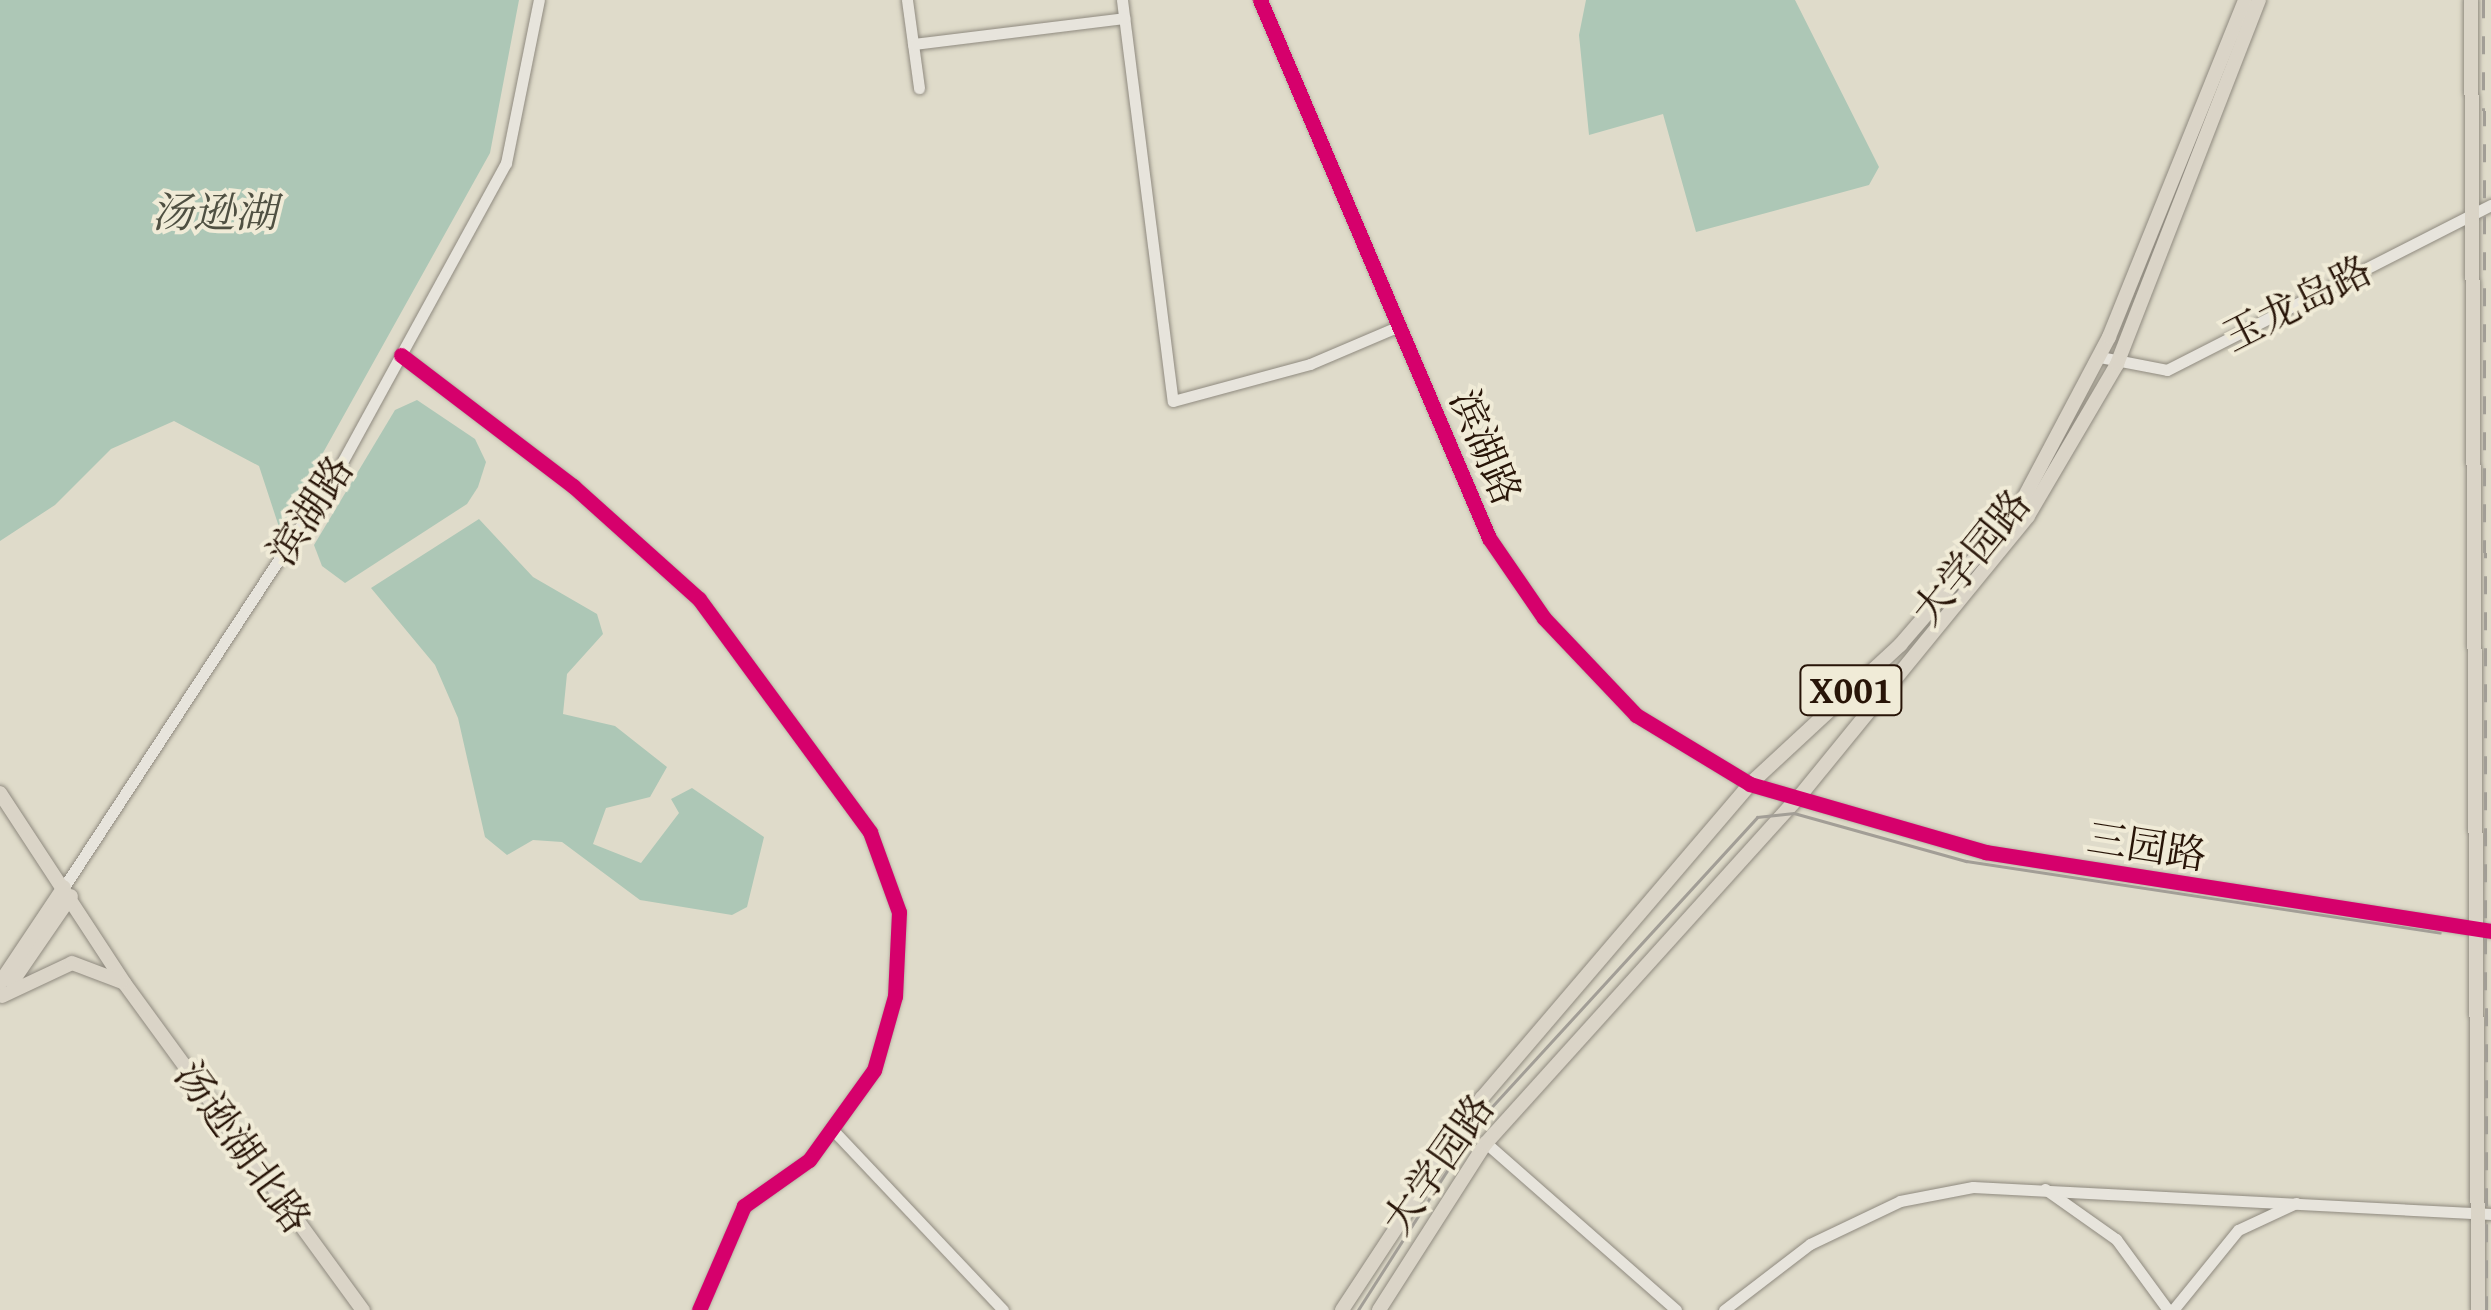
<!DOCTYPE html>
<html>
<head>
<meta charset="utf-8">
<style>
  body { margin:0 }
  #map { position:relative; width:2491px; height:1310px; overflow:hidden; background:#dfdbca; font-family:"Gentium Book Plus","Noto Serif SC",serif }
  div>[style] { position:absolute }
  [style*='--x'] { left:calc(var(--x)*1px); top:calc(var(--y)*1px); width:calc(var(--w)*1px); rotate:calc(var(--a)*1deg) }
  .water>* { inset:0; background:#adc7b6 }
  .roads { filter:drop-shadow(0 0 2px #8f8a7f) drop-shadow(0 0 2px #8f8a7f) }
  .minor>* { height:11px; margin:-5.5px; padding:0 5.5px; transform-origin:5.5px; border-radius:5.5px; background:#e7e4dc }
  .major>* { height:14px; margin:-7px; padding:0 7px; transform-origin:7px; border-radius:7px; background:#dad4c7 }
  .tram>* { height:2.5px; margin:-1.25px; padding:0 1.25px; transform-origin:1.25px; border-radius:1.25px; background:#a29e96 }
  .rail>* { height:2.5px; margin-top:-1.25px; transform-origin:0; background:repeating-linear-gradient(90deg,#a29e96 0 18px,transparent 0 36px) }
  .cycleway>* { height:15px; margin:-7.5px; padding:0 7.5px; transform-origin:7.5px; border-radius:7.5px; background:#d6006c }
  span { translate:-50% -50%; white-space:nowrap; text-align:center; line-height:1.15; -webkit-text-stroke:8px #f0ebd7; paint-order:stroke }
  .shield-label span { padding:2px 8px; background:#f0ebd7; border:2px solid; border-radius:8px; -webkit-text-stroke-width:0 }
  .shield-label { font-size:38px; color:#281508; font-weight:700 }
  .street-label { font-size:40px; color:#281508 }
  .water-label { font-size:42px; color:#4f5042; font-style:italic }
</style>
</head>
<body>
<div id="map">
  <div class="water">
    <i style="clip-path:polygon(0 0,519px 0,490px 153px,280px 530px,259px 466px,174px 421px,111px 449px,55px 505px,0 541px)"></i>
    <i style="clip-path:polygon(1586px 0,1795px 0,1879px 167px,1869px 185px,1696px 232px,1663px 114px,1589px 135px,1579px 35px)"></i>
    <i style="clip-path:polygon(417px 400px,475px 439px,486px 462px,478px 487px,467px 504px,345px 583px,322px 566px,314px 545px,395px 410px)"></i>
    <i style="clip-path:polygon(479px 519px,533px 577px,597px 614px,603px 634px,567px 674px,563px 714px,615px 726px,667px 767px,650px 797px,606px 808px,593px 844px,641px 863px,679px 813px,671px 799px,692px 788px,764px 837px,747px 907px,732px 915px,640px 900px,562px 842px,533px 840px,507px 855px,485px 837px,458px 718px,435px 665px,371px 588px)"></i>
  </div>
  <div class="roads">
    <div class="minor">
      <i style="--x:907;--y:0;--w:89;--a:82.2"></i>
      <i style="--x:1122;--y:0;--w:404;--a:82.8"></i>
      <i style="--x:1173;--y:401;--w:142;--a:-15.1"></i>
      <i style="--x:1310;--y:364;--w:97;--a:-23.1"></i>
      <i style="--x:1260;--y:0;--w:585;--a:66.94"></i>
      <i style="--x:1489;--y:538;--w:97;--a:55.5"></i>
      <i style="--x:1544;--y:618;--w:134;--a:46.5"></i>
      <i style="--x:1636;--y:715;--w:133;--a:31.2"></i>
      <i style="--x:1750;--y:784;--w:245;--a:16.1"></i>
      <i style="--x:1985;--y:852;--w:512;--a:8.87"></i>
      <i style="--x:913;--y:44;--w:213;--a:-7"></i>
      <i style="--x:401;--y:355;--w:216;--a:37.3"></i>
      <i style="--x:573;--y:486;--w:169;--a:41.9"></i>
      <i style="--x:699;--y:599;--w:289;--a:53.7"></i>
      <i style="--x:870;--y:832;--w:85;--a:70.1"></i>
      <i style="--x:899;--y:912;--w:84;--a:92.7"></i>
      <i style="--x:895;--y:996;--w:77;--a:105.8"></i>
      <i style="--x:874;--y:1070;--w:111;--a:125.8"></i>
      <i style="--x:809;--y:1160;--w:80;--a:144.7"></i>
      <i style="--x:744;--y:1206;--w:113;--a:113.4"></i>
      <i style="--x:2100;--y:357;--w:68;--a:11"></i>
      <i style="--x:2167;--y:370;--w:364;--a:-27"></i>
      <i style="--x:64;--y:887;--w:503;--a:-56.75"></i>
      <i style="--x:340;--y:466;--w:345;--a:-61.3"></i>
      <i style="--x:506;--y:163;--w:166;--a:-78.6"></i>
      <i style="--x:832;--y:1129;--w:249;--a:46.6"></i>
      <i style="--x:1486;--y:1143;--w:253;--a:41.3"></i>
      <i style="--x:2045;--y:1189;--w:87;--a:35.2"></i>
      <i style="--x:2116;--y:1239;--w:88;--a:53.8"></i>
      <i style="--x:1724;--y:1310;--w:108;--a:-37.5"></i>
      <i style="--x:1810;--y:1244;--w:100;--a:-25.5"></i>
      <i style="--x:1900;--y:1201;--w:74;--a:-10.9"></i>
      <i style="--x:1973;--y:1187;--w:519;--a:2.98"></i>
      <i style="--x:2173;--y:1310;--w:103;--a:-50.9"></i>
      <i style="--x:2238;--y:1230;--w:64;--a:-25"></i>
    </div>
    <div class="major">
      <i style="--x:2471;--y:0;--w:1310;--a:89.69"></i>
      <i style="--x:0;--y:793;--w:228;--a:56.8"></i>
      <i style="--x:125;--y:984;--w:404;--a:53.9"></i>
      <i style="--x:12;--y:982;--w:104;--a:-55.5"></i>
      <i style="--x:0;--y:983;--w:115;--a:-56.3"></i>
      <i style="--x:2;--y:996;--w:77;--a:-25.2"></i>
      <i style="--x:72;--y:963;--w:53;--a:20.8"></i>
      <i style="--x:1342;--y:1310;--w:254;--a:-56.6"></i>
      <i style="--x:1482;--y:1098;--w:413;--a:-49.5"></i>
      <i style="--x:1750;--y:784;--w:205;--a:-42.8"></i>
      <i style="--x:1900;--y:645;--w:182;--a:-49.2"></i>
      <i style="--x:2019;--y:507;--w:192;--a:-62.1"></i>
      <i style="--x:2109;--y:337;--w:363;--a:-68"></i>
      <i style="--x:1379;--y:1310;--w:198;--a:-57.4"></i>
      <i style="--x:1486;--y:1143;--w:467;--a:-47.9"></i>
      <i style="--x:1799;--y:797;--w:362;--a:-50.8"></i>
      <i style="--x:2028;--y:516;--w:176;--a:-59.6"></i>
      <i style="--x:2117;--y:364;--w:391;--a:-68.7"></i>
    </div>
  </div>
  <div class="tram">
    <i style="--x:1358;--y:1310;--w:223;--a:-57.4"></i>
    <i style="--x:1478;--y:1122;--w:413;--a:-47.5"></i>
    <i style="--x:1757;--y:817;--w:37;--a:-6"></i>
    <i style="--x:1794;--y:813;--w:179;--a:15.6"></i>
    <i style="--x:1966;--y:861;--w:479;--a:8.6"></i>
  </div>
  <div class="rail">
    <i style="--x:2484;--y:0;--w:1310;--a:89.87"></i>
  </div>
  <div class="cycleway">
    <i style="--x:1260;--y:0;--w:585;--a:66.94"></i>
    <i style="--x:1489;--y:538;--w:97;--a:55.5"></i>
    <i style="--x:1544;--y:618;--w:134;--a:46.5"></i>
    <i style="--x:1636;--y:715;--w:133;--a:31.2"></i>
    <i style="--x:1750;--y:784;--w:245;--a:16.1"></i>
    <i style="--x:1985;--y:852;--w:512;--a:8.87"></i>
    <i style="--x:401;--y:355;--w:216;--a:37.3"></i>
    <i style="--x:573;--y:486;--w:169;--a:41.9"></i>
    <i style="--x:699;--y:599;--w:289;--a:53.7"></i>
    <i style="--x:870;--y:832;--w:85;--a:70.1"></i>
    <i style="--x:899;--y:912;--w:84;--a:92.7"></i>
    <i style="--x:895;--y:996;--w:77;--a:105.8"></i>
    <i style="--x:874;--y:1070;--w:111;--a:125.8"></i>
    <i style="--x:809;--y:1160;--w:80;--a:144.7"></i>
    <i style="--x:744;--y:1206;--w:113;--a:113.4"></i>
  </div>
  <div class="shield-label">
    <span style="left:1851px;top:690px">X001</span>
  </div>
  <div class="street-label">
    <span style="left:2297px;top:303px;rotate:-27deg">玉龙岛路</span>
    <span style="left:1486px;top:447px;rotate:67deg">滨湖路</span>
    <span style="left:310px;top:510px;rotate:-57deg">滨湖路</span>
    <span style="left:1971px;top:557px;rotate:-51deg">大学园路</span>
    <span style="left:2147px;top:846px;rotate:9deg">三园路</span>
    <span style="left:243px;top:1147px;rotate:54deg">汤逊湖北路</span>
    <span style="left:1438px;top:1164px;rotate:-55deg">大学园路</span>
  </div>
  <div class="water-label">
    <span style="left:214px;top:212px">汤逊湖</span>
  </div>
</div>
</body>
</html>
